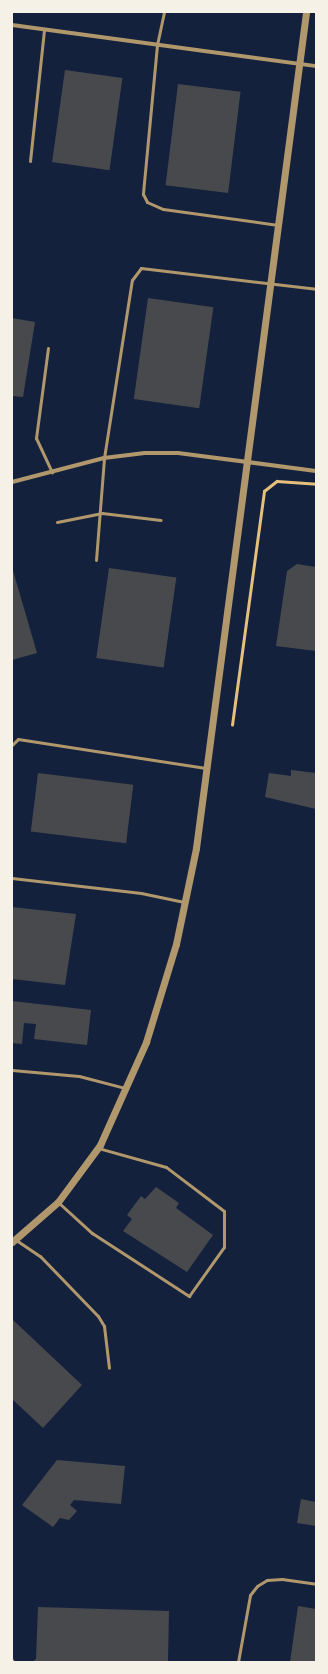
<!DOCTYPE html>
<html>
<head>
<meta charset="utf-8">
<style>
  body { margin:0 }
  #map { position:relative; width:328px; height:1674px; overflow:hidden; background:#14213d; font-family:Poppins,sans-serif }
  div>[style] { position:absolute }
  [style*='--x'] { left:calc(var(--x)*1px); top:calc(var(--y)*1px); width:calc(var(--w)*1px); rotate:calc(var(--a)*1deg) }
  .building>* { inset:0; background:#48494c; transform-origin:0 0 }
  .path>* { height:2.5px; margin:-1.25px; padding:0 1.25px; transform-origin:1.25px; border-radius:1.25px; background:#e5c07b }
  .service>* { height:3px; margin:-1.5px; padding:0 1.5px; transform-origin:1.5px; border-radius:1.5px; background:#b1986c }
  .minor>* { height:4px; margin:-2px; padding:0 2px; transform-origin:2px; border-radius:2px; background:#b1986c }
  .tertiary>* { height:7px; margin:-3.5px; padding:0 3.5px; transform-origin:3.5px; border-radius:3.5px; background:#b1986c }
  span { translate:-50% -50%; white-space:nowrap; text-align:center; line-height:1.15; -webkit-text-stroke:4px #f6f1e7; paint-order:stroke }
  .frame { position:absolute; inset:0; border:13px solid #f6f1e7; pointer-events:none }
</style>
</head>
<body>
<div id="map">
  <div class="building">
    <i style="left:65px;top:70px;width:58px;height:93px;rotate:8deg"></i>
    <i style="left:178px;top:84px;width:63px;height:102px;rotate:7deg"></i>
    <i style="left:148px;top:298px;width:66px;height:102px;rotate:8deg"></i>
    <i style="clip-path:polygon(12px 318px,35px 322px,23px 397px,12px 396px)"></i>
    <i style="clip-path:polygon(297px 564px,316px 567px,316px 651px,276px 646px,287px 571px)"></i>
    <i style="clip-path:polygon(12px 567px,37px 653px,12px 660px)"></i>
    <i style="left:109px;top:568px;width:68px;height:91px;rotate:8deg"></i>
    <i style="clip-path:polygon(291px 770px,316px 773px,316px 809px,265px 797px,269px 773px,291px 776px)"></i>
    <i style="left:38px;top:773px;width:96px;height:59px;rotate:7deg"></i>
    <i style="clip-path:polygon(12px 907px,76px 914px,65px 985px,12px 979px)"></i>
    <i style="clip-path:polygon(12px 1001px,91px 1010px,87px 1045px,34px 1039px,36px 1024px,24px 1023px,22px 1044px,12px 1043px)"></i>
    <i style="clip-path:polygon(156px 1187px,179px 1203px,176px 1208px,213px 1235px,187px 1272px,123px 1231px,132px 1219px,127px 1215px,141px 1196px,145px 1199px)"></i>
    <i style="clip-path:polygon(12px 1319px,82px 1385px,43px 1428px,12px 1399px)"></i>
    <i style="clip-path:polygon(57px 1460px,125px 1466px,121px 1504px,74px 1500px,70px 1505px,77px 1511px,69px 1520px,60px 1518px,53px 1527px,22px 1505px)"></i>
    <i style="clip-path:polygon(301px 1499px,316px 1502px,316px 1526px,297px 1523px)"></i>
    <i style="clip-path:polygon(298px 1606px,316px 1609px,316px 1662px,290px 1662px)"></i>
    <i style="clip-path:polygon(38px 1607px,169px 1611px,168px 1662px,32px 1662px,36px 1659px)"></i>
  </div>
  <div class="path">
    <i style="--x:232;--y:725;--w:236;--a:-82.2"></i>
    <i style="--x:264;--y:491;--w:16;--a:-38"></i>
    <i style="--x:277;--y:481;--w:39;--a:4"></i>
  </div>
  <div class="service">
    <i style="--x:164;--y:12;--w:34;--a:102"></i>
    <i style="--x:157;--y:45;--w:150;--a:95.4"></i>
    <i style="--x:143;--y:194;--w:9;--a:63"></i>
    <i style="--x:147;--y:202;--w:17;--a:24"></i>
    <i style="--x:163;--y:209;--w:116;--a:7.9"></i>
    <i style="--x:30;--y:161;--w:133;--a:-83.9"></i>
    <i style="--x:48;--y:348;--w:91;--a:97.6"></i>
    <i style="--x:36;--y:438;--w:38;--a:65"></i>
    <i style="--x:57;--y:522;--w:46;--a:-11.3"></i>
    <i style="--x:102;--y:513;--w:59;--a:6.8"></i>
    <i style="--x:96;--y:560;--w:102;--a:-85.5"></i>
    <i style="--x:104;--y:458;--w:180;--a:-81.1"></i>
    <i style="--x:132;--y:280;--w:15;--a:-53"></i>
    <i style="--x:141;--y:268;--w:176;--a:6.8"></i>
    <i style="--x:12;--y:745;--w:8;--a:-45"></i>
    <i style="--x:18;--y:739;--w:190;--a:8.8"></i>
    <i style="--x:12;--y:878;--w:130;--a:6.6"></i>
    <i style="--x:141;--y:893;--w:44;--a:11.8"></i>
    <i style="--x:12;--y:1070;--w:67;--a:5.1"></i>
    <i style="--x:79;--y:1076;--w:48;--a:14.6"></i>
    <i style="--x:59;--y:1203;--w:45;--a:42.3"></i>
    <i style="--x:92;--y:1233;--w:116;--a:33"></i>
    <i style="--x:189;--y:1296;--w:60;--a:-54.5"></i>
    <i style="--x:224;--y:1247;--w:36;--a:-90"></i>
    <i style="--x:224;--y:1211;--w:73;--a:-142.8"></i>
    <i style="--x:166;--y:1167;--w:71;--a:-164.4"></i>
    <i style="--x:16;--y:1240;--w:29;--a:34"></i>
    <i style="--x:40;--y:1256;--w:83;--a:46"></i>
    <i style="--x:98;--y:1316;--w:12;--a:59"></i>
    <i style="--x:104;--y:1326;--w:42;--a:83.2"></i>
    <i style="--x:12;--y:1660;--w:2;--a:63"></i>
    <i style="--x:238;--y:1662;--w:68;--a:-79.8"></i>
    <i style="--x:250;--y:1595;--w:11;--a:-52"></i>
    <i style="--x:257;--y:1586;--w:12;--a:-31"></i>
    <i style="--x:267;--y:1580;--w:15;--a:-4"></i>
    <i style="--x:282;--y:1579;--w:34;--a:8"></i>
  </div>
  <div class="minor">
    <i style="--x:12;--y:25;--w:307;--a:7.7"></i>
    <i style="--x:12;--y:482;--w:95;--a:-14.6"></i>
    <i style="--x:104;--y:458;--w:41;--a:-7"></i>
    <i style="--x:145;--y:453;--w:33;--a:0"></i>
    <i style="--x:178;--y:453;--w:139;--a:7.4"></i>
  </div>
  <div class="tertiary">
    <i style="--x:12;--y:1242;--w:61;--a:-41"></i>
    <i style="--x:58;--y:1202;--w:71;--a:-53.6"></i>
    <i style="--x:100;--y:1145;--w:113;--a:-65.9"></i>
    <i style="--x:146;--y:1042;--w:102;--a:-73"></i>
    <i style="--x:176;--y:944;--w:98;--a:-78.2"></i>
    <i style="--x:196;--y:848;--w:843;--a:-82.5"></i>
  </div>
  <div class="frame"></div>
</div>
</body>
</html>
